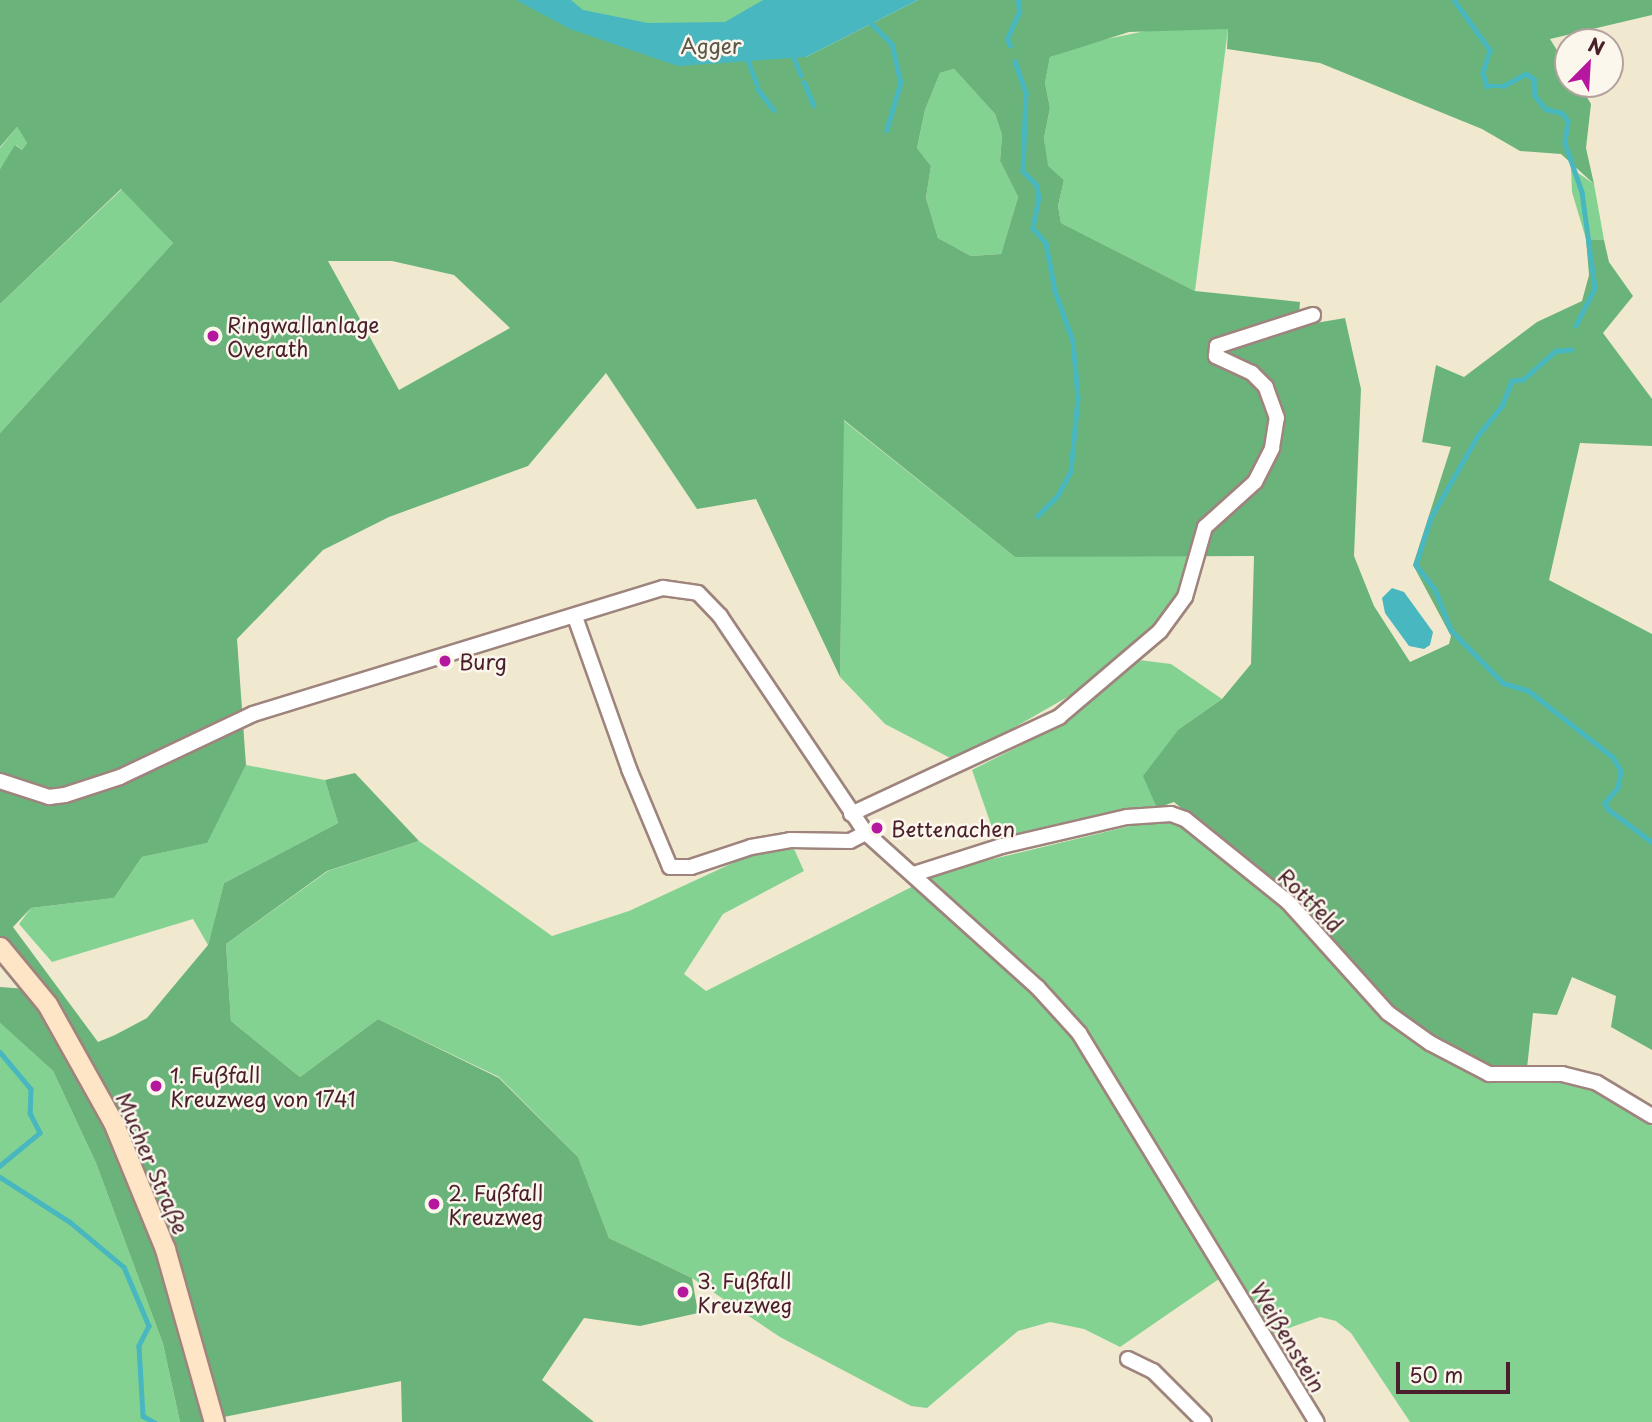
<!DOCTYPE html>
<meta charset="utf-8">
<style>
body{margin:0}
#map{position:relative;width:1652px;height:1422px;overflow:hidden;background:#f1e9cf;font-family:"Playpen Sans",sans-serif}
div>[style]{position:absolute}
.green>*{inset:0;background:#83d292}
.forest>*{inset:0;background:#6ab47c}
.water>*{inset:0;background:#48b7bf}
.stream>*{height:4.5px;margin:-2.25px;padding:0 2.25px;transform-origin:2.25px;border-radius:2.25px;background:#48b7bf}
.roads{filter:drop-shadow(2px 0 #9e847d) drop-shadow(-2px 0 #9e847d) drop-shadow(0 2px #9e847d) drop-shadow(0 -2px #9e847d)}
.minor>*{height:14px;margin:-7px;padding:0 7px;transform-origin:7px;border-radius:7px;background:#fff}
.secondary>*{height:19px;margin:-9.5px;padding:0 9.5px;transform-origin:9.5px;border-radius:9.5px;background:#fde5c5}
.dots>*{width:19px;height:19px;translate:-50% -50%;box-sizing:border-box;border:4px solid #fbf7ec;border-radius:50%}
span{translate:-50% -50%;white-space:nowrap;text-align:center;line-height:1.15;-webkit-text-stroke:5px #fbf7ec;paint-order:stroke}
.park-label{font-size:21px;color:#5b554a}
.poi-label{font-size:21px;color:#4a1f2b}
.left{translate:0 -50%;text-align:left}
.street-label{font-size:21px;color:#4a1f2b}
.north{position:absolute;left:1554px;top:28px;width:70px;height:70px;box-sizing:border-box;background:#fbf7ec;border:2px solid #b4a19f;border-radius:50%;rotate:24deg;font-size:19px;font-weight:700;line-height:28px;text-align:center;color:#4a1f2b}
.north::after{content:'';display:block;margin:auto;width:24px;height:32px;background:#b5179e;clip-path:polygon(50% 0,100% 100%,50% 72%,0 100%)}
.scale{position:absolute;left:1396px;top:1362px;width:114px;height:32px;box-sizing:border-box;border:4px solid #4a1f2b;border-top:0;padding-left:9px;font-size:21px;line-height:24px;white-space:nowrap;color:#4a1f2b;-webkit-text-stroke:5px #fbf7ec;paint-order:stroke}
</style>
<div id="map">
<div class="green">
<div style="clip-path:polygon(464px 0,886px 0,812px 44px)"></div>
<div style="clip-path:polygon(1160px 28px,1228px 29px,1195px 291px,1061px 223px,1058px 206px,1064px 180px,1047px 166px,1044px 138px,1050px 108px,1045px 83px,1050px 57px,1092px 42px)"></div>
<div style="clip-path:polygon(954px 69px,995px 114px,1002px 135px,1000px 161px,1018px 197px,1001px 254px,971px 256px,938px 238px,926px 198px,931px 166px,917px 148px,925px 110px,940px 73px)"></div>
<div style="clip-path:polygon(17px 127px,27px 143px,22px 150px,16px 145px,0 169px,0 148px)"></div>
<div style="clip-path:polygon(1571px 168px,1594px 184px,1604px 240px,1586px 239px,1572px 192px)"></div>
<div style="clip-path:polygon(122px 189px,173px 243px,0 433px,0 304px)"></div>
<div style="clip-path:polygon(843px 420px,1015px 557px,1191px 554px,1178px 595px,1156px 626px,1076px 692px,956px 761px,885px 724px,840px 677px)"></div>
<div style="clip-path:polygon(1139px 660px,1171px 664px,1222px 699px,1179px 729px,1152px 792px,1157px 808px,1124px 810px,997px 842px,972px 770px,1049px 731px)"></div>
<div style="clip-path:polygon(246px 765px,325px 780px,338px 823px,224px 883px,208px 945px,193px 919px,52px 962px,19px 924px,31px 908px,114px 898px,142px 857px,206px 843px)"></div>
<div style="clip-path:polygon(1159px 819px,1186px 829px,1286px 908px,1428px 1047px,1486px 1080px,1579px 1082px,1637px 1109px,1652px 1126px,1652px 1422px,1410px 1422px,1351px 1333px,1336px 1321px,1320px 1317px,1272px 1334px,1232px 1270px,1120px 1347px,1084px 1329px,1050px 1322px,1018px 1331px,927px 1408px,911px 1406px,780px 1337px,692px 1278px,609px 1238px,578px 1157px,499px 1077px,378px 1019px,300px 1077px,231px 1021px,226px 944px,328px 871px,419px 841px,552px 936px,629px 911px,750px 855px,794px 849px,804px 871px,723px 914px,684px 974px,706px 991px,943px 871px)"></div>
<div style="clip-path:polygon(0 1023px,53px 1071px,96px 1163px,163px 1344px,180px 1422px,0 1422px)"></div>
</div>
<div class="forest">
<div style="clip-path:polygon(evenodd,0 0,516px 0,806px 57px,918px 0,1652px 0,1652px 15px,1550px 39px,1568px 68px,1568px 84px,1579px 84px,1591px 104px,1586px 148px,1594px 184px,1561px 154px,1520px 151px,1482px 129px,1320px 63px,1227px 49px,1228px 29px,1129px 32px,1050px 57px,1045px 83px,1050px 108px,1044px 138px,1048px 166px,1064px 180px,1058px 206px,1061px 223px,1195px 291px,1300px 302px,1298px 326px,1345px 318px,1361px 389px,1354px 556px,1374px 606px,1410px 662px,1449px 644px,1451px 636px,1413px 565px,1451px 447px,1422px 442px,1436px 365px,1464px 377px,1537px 322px,1582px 301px,1589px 275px,1586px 239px,1604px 240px,1609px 262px,1633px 296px,1603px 333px,1652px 399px,1652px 446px,1580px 443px,1549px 580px,1652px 634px,1652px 1050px,1611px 1027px,1616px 996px,1572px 977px,1557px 1015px,1533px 1013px,1527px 1068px,1490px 1070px,1469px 1060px,1391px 1009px,1292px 900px,1174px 802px,1157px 808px,1143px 776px,1179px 729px,1222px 699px,1251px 664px,1254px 556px,1015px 557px,844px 420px,840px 677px,756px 499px,697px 509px,606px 373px,528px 466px,389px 517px,323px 550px,237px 639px,246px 765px,207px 843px,142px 857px,114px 898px,31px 908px,13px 927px,98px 1042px,115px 1035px,147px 1018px,208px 945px,224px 883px,338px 823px,325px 780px,355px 773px,419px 841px,327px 871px,226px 944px,231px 1021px,300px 1077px,378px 1019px,499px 1078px,578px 1157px,609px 1238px,692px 1278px,698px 1313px,640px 1326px,584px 1318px,542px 1380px,594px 1422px,402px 1422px,401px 1381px,224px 1417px,176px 1256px,120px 1120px,71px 1024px,46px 989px,0 937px,0 433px,173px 243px,121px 189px,0 304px,0 169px,15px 145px,22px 150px,27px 143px,17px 127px,0 147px,0 0,954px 69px,995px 114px,1002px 135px,1000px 161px,1018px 197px,1001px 254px,971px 256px,938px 238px,926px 198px,931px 166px,917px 148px,925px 110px,940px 73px,954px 69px,0 0,328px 261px,392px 261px,454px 275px,510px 328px,399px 390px,328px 261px)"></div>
<div style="clip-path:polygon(0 987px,27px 989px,117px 1146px,159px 1257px,205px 1422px,180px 1422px,163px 1344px,96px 1163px,53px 1071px,0 1023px)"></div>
</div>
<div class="water">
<div style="clip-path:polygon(516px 0,571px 0,583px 10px,648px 23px,725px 22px,763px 0,918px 0,806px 57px,678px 66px,570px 29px)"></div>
<div style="clip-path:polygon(1392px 588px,1404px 592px,1433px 632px,1430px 645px,1424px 649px,1409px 646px,1385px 613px,1382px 598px)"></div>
</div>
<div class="stream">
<div style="left:1454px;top:0;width:62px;rotate:54.2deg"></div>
<div style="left:1490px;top:50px;width:24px;rotate:107deg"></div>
<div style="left:1483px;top:73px;width:14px;rotate:73deg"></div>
<div style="left:1487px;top:86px;width:16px"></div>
<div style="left:1503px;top:86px;width:26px;rotate:-28deg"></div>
<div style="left:1526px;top:74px;width:9px;rotate:32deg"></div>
<div style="left:1534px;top:79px;width:17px;rotate:87deg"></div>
<div style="left:1535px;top:96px;width:17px;rotate:50deg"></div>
<div style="left:1546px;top:109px;width:16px;rotate:14deg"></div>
<div style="left:1562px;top:113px;width:10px;rotate:53deg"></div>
<div style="left:1568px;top:121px;width:22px;rotate:98deg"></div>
<div style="left:1565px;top:143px;width:52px;rotate:70.9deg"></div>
<div style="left:1582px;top:192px;width:97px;rotate:82.3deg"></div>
<div style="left:1595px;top:288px;width:42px;rotate:116.6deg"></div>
<div style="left:867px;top:19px;width:35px;rotate:45deg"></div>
<div style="left:892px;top:44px;width:39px;rotate:77deg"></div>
<div style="left:901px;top:82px;width:50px;rotate:106.3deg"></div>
<div style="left:1010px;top:46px;width:8px;rotate:-113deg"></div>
<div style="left:1007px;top:39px;width:30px;rotate:-66deg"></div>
<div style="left:1019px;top:12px;width:12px;rotate:-95deg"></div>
<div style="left:792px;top:53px;width:24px;rotate:68deg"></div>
<div style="left:747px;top:58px;width:28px;rotate:69deg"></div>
<div style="left:1015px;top:61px;width:34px;rotate:71deg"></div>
<div style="left:1026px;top:93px;width:78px;rotate:92.2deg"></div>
<div style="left:1023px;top:171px;width:18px;rotate:45deg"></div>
<div style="left:1036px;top:184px;width:13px;rotate:77deg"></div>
<div style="left:1039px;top:197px;width:32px;rotate:101deg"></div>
<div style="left:1033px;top:228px;width:20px;rotate:49deg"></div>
<div style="left:1046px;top:243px;width:49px;rotate:79.4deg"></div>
<div style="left:1055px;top:291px;width:53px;rotate:70.2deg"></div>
<div style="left:1073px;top:341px;width:57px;rotate:85deg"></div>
<div style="left:1078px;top:398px;width:74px;rotate:95.4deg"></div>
<div style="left:1071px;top:472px;width:29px;rotate:119deg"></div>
<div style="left:1057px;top:497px;width:27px;rotate:135deg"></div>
<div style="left:804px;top:82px;width:25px;rotate:67deg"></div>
<div style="left:758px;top:89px;width:26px;rotate:53deg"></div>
<div style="left:1572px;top:350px;width:16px;rotate:176deg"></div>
<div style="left:1556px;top:351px;width:44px;rotate:138.7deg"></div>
<div style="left:1523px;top:380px;width:11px;rotate:175deg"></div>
<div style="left:1512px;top:381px;width:26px;rotate:111deg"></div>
<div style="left:1503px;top:405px;width:40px;rotate:129deg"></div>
<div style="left:1478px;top:436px;width:95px;rotate:119.8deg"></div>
<div style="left:1431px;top:518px;width:49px;rotate:107.7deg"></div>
<div style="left:1416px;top:565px;width:31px;rotate:52deg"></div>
<div style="left:1435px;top:589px;width:44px;rotate:68.7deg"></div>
<div style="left:1451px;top:630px;width:74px;rotate:45.5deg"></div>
<div style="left:1503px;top:683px;width:27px;rotate:17deg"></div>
<div style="left:1529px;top:691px;width:107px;rotate:38.2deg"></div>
<div style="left:1613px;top:757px;width:16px;rotate:60deg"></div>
<div style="left:1621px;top:771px;width:17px;rotate:100deg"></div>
<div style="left:1618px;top:788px;width:20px;rotate:131deg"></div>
<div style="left:1605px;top:803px;width:7px;rotate:63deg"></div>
<div style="left:1608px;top:809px;width:55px;rotate:36.9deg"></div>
<div style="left:0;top:1052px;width:48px;rotate:50deg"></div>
<div style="left:31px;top:1089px;width:24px;rotate:92deg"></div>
<div style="left:30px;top:1113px;width:22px;rotate:63deg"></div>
<div style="left:40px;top:1133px;width:52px;rotate:140.5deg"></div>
<div style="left:0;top:1177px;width:83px;rotate:32.7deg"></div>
<div style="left:70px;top:1222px;width:70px;rotate:39.8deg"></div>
<div style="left:124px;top:1267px;width:64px;rotate:67deg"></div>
<div style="left:149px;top:1326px;width:22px;rotate:117deg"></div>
<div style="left:139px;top:1346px;width:70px;rotate:86.7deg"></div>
<div style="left:143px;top:1416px;width:13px;rotate:29deg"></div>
</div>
<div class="roads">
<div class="minor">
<div style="left:575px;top:617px;width:161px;rotate:70.4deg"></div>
<div style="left:629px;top:769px;width:106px;rotate:67.3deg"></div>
<div style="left:670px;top:867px;width:21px"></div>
<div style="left:691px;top:867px;width:63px;rotate:-18.4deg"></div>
<div style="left:751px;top:847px;width:40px;rotate:-10deg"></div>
<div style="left:790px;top:840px;width:60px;rotate:1deg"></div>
<div style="left:850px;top:841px;width:18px;rotate:-27deg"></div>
<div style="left:0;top:781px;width:52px;rotate:18.1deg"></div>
<div style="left:49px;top:797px;width:16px;rotate:-7deg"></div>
<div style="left:65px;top:795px;width:58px;rotate:-18.1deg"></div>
<div style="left:120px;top:777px;width:147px;rotate:-25.3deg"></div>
<div style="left:253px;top:714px;width:429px;rotate:-17.1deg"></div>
<div style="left:663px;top:588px;width:35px;rotate:8deg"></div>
<div style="left:698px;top:593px;width:32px;rotate:46deg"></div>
<div style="left:720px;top:616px;width:262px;rotate:56.1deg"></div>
<div style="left:866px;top:833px;width:232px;rotate:42deg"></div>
<div style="left:1038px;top:988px;width:61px;rotate:47.7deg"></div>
<div style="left:1079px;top:1033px;width:456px;rotate:58.6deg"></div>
<div style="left:851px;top:814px;width:230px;rotate:-25deg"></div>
<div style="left:1059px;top:717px;width:133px;rotate:-40.4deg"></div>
<div style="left:1160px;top:631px;width:42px;rotate:-53.7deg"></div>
<div style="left:1185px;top:597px;width:73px;rotate:-74.1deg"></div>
<div style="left:1205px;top:527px;width:67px;rotate:-42deg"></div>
<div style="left:1255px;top:482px;width:38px;rotate:-63deg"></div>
<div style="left:1272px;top:448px;width:30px;rotate:-81deg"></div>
<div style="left:1277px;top:418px;width:33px;rotate:-110deg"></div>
<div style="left:1266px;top:387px;width:20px;rotate:-135deg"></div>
<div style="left:1252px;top:373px;width:40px;rotate:-155deg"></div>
<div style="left:1216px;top:356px;width:10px;rotate:-84deg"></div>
<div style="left:1217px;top:346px;width:101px;rotate:-17.9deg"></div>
<div style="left:914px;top:874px;width:92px;rotate:-17.7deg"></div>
<div style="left:1002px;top:846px;width:128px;rotate:-13.1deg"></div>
<div style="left:1127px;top:817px;width:44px;rotate:-3.9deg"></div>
<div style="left:1171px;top:814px;width:15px;rotate:20deg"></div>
<div style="left:1185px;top:819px;width:132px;rotate:38.9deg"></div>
<div style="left:1288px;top:902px;width:149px;rotate:48deg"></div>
<div style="left:1388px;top:1013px;width:52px;rotate:35.5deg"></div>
<div style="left:1430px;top:1043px;width:67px;rotate:27.7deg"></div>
<div style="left:1489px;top:1074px;width:73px"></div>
<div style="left:1562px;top:1074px;width:36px;rotate:14deg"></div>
<div style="left:1597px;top:1083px;width:64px;rotate:31deg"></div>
<div style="left:1128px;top:1359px;width:28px;rotate:26deg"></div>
<div style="left:1153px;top:1371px;width:72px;rotate:45deg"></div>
</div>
<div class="secondary">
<div style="left:0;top:947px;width:74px;rotate:50.5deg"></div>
<div style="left:47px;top:1004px;width:135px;rotate:60.8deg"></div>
<div style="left:113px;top:1122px;width:137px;rotate:67.7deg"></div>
<div style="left:165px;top:1249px;width:180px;rotate:74.2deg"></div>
</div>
</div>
<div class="dots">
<div style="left:213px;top:336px;background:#b5179e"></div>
<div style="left:445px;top:661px;background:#b5179e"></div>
<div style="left:877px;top:828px;background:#b5179e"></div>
<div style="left:156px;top:1086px;background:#b5179e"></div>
<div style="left:434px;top:1204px;background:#b5179e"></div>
<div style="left:683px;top:1292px;background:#b5179e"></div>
</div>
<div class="park-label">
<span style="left:711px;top:45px">Agger</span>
</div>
<div class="poi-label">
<span class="left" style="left:227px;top:336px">Ringwallanlage<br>Overath</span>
<span class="left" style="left:459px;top:661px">Burg</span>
<span class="left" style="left:891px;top:828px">Bettenachen</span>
<span class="left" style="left:170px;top:1086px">1. Fußfall<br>Kreuzweg von 1741</span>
<span class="left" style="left:448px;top:1204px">2. Fußfall<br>Kreuzweg</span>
<span class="left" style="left:697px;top:1292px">3. Fußfall<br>Kreuzweg</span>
</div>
<div class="street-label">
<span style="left:1311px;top:900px;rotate:45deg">Rottfeld</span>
<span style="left:153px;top:1163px;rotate:67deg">Mucher Straße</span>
<span style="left:1289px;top:1337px;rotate:59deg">Weißenstein</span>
</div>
<div class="north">N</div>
<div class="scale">50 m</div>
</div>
